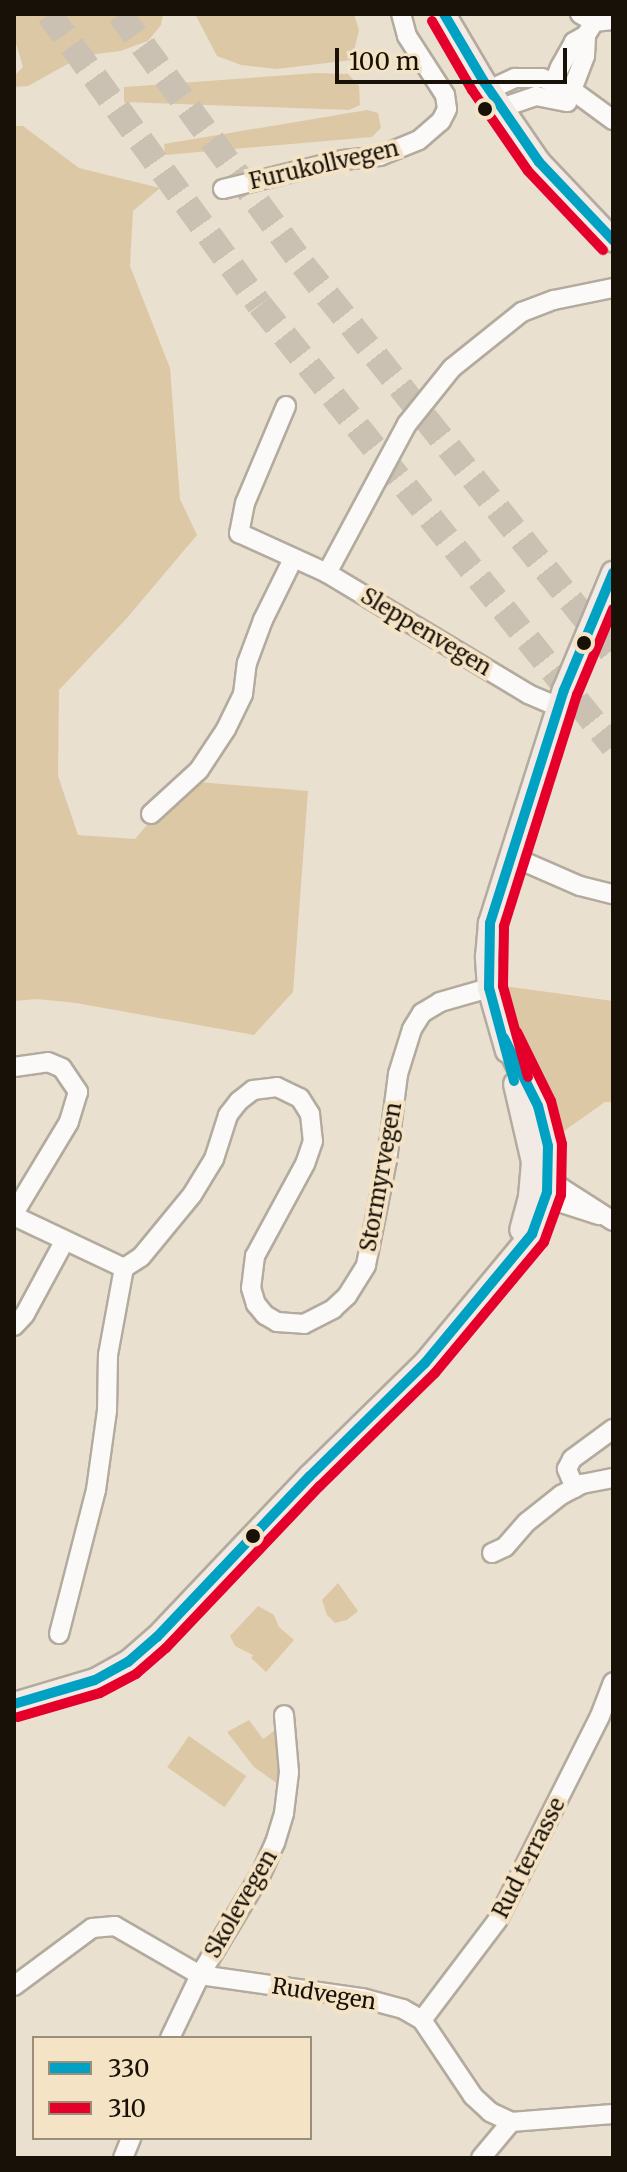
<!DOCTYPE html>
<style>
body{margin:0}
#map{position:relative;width:627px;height:2172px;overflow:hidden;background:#eae0d0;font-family:Merriweather,serif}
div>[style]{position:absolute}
.green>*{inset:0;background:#ddc8a5;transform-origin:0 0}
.highway-tunnel>*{height:26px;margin-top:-13px;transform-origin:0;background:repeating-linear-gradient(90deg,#cac1b2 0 26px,transparent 0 39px)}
.roads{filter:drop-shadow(2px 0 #b2ab9e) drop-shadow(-2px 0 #b2ab9e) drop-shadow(0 2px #b2ab9e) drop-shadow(0 -2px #b2ab9e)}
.minor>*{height:18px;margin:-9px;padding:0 9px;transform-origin:9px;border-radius:9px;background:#fcfaf8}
.major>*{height:22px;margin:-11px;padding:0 11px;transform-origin:11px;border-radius:11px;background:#f2eae4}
.bus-1>*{height:10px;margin:-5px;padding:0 5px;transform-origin:5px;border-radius:5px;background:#01a1c4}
.bus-2>*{height:10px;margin:-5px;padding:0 5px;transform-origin:5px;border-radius:5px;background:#e4002b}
.dots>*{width:22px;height:22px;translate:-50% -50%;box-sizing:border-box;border:4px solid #f5e3c6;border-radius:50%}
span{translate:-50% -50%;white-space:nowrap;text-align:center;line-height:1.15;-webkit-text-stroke:8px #f5e3c6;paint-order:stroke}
.street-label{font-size:22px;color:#171107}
.frame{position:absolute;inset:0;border:16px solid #171107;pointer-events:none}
.legend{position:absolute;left:32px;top:2036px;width:280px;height:104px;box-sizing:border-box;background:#f5e3c6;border:2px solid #9c8f7a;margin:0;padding:10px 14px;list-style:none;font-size:24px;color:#171107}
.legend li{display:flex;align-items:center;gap:16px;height:40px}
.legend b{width:40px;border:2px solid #9c8f7a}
.scale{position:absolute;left:335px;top:48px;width:232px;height:36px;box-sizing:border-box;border:4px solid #171107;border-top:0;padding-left:10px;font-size:24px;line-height:28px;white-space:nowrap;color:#171107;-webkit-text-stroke:6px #f5e3c6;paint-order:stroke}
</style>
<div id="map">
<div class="green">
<div style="clip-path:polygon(14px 14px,163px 14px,161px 25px,148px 41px,120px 51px,82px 56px,28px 86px,14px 87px,14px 76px,23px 67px,14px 37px)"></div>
<div style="clip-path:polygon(195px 14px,354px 14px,359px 30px,352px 60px,277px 69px,241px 65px,217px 56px)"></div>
<div style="clip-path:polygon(317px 73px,348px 74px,359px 86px,360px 105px,349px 110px,124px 102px,124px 87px)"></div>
<div style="clip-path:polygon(367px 110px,378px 113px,381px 128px,372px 137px,165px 155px,164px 144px)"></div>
<div style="clip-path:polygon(14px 126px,23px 126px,79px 168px,160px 188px,133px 211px,130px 266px,170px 368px,180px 499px,197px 535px,127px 618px,59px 690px,58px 776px,78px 835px,135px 839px,185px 781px,308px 791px,293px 992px,254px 1035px,76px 1003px,37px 999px,14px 1001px)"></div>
<div style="clip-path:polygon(511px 987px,613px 1001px,613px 1102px,605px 1102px,561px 1133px,536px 1144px,502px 1012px,504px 989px)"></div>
<div style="clip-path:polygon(338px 1583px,358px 1611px,347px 1620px,335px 1623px,327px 1615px,322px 1600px)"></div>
<div style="clip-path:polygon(258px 1606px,274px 1615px,279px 1627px,294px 1640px,266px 1672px,251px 1658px,253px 1655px,235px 1646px,230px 1636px)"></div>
<div style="clip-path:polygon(249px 1720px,263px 1739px,274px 1731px,278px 1738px,278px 1784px,254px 1767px,227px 1732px)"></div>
<div style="left:189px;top:1736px;width:70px;height:38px;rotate:35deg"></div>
</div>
<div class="highway-tunnel">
<div style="left:49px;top:14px;width:359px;rotate:54.1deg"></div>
<div style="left:260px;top:305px;width:565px;rotate:51.32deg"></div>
<div style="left:120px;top:14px;width:311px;rotate:53.9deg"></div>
<div style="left:303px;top:265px;width:497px;rotate:51.4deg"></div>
</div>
<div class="roads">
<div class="minor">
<div style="left:580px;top:14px;width:16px;rotate:30deg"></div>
<div style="left:594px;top:22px;width:19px;rotate:-6deg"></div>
<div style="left:586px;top:35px;width:14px;rotate:150deg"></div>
<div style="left:574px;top:42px;width:29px;rotate:119deg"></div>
<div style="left:560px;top:67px;width:16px;rotate:112deg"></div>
<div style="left:554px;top:82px;width:16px;rotate:76deg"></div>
<div style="left:558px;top:98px;width:16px;rotate:-30deg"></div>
<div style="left:572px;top:90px;width:36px;rotate:-69deg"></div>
<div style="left:585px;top:56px;width:21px;rotate:-87deg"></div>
<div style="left:586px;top:35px;width:15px;rotate:-58deg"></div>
<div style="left:489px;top:90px;width:29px;rotate:-25deg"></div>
<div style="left:515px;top:78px;width:27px"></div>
<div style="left:542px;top:78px;width:32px;rotate:22deg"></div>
<div style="left:572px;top:90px;width:51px;rotate:36.2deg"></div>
<div style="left:501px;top:108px;width:37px;rotate:-19deg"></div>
<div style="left:536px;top:96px;width:32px;rotate:11deg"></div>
<div style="left:223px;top:189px;width:123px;rotate:-13.6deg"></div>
<div style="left:343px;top:160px;width:37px;rotate:-6deg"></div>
<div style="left:380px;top:156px;width:42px;rotate:-22.3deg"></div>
<div style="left:419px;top:140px;width:29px;rotate:-41deg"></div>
<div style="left:441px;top:121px;width:13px;rotate:-63deg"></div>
<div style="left:447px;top:109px;width:14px;rotate:-98deg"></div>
<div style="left:445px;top:95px;width:70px;rotate:-122.8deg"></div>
<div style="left:407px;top:36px;width:23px;rotate:-105deg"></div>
<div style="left:286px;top:406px;width:105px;rotate:112.9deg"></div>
<div style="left:245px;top:503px;width:31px;rotate:101deg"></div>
<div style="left:239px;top:533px;width:97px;rotate:24.4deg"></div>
<div style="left:327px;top:573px;width:235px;rotate:31deg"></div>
<div style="left:528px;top:694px;width:33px;rotate:23deg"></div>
<div style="left:327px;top:573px;width:169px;rotate:-61.8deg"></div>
<div style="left:407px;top:424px;width:72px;rotate:-51.2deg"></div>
<div style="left:452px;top:368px;width:90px;rotate:-38.7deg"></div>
<div style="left:522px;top:312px;width:34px;rotate:-21deg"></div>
<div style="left:554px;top:300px;width:60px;rotate:-11.5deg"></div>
<div style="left:151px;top:814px;width:65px;rotate:-42.5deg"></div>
<div style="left:199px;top:770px;width:49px;rotate:-56.6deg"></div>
<div style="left:226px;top:729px;width:39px;rotate:-64deg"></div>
<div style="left:243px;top:694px;width:31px;rotate:-83deg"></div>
<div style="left:247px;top:663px;width:46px;rotate:-69.6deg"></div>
<div style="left:263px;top:620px;width:68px;rotate:-63.8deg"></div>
<div style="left:511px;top:856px;width:75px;rotate:23.5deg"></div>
<div style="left:580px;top:886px;width:34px;rotate:14deg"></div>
<div style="left:14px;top:1067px;width:34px;rotate:-8deg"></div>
<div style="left:48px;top:1062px;width:15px;rotate:23deg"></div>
<div style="left:62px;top:1068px;width:29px;rotate:56deg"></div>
<div style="left:78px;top:1092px;width:31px;rotate:107deg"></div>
<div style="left:69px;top:1122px;width:106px;rotate:121.1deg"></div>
<div style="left:534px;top:1186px;width:26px;rotate:2deg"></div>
<div style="left:560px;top:1187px;width:63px;rotate:32.7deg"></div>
<div style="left:534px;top:1188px;width:16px;rotate:40deg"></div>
<div style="left:546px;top:1198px;width:56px;rotate:17.8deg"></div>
<div style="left:14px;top:1216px;width:122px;rotate:25.3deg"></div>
<div style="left:14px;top:1326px;width:16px;rotate:-47deg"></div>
<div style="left:25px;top:1314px;width:82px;rotate:-61.6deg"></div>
<div style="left:575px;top:1488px;width:21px;rotate:-113deg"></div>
<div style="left:567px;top:1469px;width:11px;rotate:-63deg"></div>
<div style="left:572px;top:1459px;width:51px;rotate:-36.2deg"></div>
<div style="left:492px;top:1553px;width:14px;rotate:-25deg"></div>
<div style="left:505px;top:1547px;width:33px;rotate:-49deg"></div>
<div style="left:527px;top:1522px;width:43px;rotate:-38.5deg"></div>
<div style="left:561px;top:1495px;width:24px;rotate:-28deg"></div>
<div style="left:582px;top:1484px;width:32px;rotate:-11deg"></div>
<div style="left:59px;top:1634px;width:149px;rotate:-75.6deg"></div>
<div style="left:96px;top:1490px;width:80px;rotate:-82.1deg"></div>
<div style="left:107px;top:1411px;width:56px;rotate:-89deg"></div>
<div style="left:108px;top:1355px;width:88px;rotate:-79.6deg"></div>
<div style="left:124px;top:1268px;width:20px;rotate:-33deg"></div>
<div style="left:141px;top:1257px;width:80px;rotate:-50.6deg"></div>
<div style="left:192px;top:1195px;width:42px;rotate:-58.6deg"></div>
<div style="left:214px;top:1159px;width:46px;rotate:-72.3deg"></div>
<div style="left:228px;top:1115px;width:18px;rotate:-52deg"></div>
<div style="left:239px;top:1101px;width:18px;rotate:-38deg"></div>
<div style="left:253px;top:1090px;width:24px;rotate:-7deg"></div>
<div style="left:277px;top:1087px;width:25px;rotate:26deg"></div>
<div style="left:300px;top:1098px;width:19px;rotate:58deg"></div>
<div style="left:310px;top:1114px;width:27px;rotate:84deg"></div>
<div style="left:313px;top:1141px;width:24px;rotate:109deg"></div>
<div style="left:305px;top:1164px;width:105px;rotate:118.5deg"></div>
<div style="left:255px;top:1256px;width:32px;rotate:97deg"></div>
<div style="left:251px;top:1288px;width:17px;rotate:73deg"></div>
<div style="left:256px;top:1304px;width:14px;rotate:51deg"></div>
<div style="left:265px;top:1315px;width:14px;rotate:30deg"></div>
<div style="left:277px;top:1322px;width:27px;rotate:4deg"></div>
<div style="left:304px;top:1324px;width:33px;rotate:-27deg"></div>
<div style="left:333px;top:1309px;width:19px;rotate:-43deg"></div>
<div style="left:347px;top:1296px;width:36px;rotate:-58deg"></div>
<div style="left:366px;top:1265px;width:107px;rotate:-78.7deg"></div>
<div style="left:387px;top:1160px;width:87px;rotate:-82.7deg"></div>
<div style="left:398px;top:1074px;width:47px;rotate:-72.7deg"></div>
<div style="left:412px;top:1029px;width:19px;rotate:-58deg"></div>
<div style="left:422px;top:1013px;width:21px;rotate:-31deg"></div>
<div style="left:440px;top:1002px;width:51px;rotate:-15.9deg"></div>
<div style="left:14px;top:1986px;width:97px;rotate:-36.6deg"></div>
<div style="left:92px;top:1928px;width:23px;rotate:-5deg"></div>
<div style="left:115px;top:1926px;width:98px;rotate:30deg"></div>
<div style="left:200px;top:1975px;width:164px;rotate:8.1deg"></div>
<div style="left:362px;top:1998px;width:42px;rotate:15deg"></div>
<div style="left:403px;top:2009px;width:22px;rotate:30deg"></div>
<div style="left:422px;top:2020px;width:92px;rotate:56.1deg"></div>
<div style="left:473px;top:2096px;width:23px;rotate:43deg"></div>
<div style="left:490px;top:2112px;width:23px;rotate:25deg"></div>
<div style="left:511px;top:2122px;width:102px;rotate:-4.5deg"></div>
<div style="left:422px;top:2020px;width:124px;rotate:-52.9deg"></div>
<div style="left:497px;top:1921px;width:229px;rotate:-63.3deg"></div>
<div style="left:600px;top:1716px;width:36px;rotate:-69deg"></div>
<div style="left:170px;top:2038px;width:70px;rotate:-64.5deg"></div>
<div style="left:200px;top:1975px;width:118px;rotate:-58.9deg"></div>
<div style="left:261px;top:1874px;width:34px;rotate:-66deg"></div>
<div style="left:275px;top:1843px;width:31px;rotate:-73deg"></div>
<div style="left:284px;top:1813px;width:41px;rotate:-83deg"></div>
<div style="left:289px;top:1772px;width:57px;rotate:-95deg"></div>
<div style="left:123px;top:2158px;width:22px;rotate:-68deg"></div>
<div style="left:481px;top:2158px;width:47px;rotate:-50.2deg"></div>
</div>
<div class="major">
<div style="left:444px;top:14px;width:79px;rotate:59.5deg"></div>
<div style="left:484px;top:82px;width:97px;rotate:55.5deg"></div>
<div style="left:539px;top:162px;width:108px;rotate:46.5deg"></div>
<div style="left:507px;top:1051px;width:66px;rotate:-105.9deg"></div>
<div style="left:489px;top:988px;width:31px;rotate:-94deg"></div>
<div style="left:487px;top:957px;width:34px;rotate:-85deg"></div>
<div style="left:490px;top:923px;width:244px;rotate:-72.4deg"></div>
<div style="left:564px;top:690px;width:127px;rotate:-67.3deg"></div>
<div style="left:515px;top:1084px;width:80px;rotate:77deg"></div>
<div style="left:533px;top:1162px;width:35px;rotate:95deg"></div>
<div style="left:530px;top:1197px;width:34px;rotate:105deg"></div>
<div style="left:14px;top:1704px;width:84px;rotate:-16.5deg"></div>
<div style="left:95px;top:1680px;width:38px;rotate:-29deg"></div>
<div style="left:128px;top:1662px;width:38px;rotate:-41deg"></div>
<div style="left:157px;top:1637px;width:222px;rotate:-46.5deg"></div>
<div style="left:310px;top:1476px;width:161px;rotate:-44.5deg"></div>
<div style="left:425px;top:1363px;width:168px;rotate:-50.3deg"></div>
<div style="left:532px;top:1234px;width:45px;rotate:-70.3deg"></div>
<div style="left:547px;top:1192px;width:46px;rotate:-88.8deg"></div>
<div style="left:548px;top:1146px;width:41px;rotate:-104deg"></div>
<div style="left:538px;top:1106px;width:76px;rotate:-116.6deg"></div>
</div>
</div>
<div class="bus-1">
<div style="left:444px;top:14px;width:79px;rotate:59.5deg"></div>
<div style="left:484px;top:82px;width:97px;rotate:55.5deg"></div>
<div style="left:539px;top:162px;width:108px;rotate:46.5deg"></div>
<div style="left:514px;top:1081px;width:96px;rotate:-105deg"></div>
<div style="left:489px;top:988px;width:65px;rotate:-89.1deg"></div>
<div style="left:490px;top:923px;width:244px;rotate:-72.4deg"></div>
<div style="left:564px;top:690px;width:127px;rotate:-67.3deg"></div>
<div style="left:14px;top:1704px;width:84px;rotate:-16.5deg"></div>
<div style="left:95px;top:1680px;width:38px;rotate:-29deg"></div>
<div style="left:128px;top:1662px;width:38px;rotate:-41deg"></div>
<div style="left:157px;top:1637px;width:222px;rotate:-46.5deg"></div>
<div style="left:310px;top:1476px;width:161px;rotate:-44.5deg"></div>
<div style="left:425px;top:1363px;width:168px;rotate:-50.3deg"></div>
<div style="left:532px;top:1234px;width:45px;rotate:-70.3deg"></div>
<div style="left:547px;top:1192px;width:46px;rotate:-88.8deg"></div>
<div style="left:548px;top:1146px;width:41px;rotate:-104deg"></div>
<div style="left:538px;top:1106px;width:76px;rotate:-116.6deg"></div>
</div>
<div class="bus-2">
<div style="left:432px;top:21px;width:80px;rotate:59.9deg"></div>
<div style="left:472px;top:90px;width:98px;rotate:55.3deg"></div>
<div style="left:528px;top:171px;width:109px;rotate:46.5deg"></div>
<div style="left:528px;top:1077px;width:94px;rotate:-105.4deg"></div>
<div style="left:503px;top:986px;width:60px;rotate:-89deg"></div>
<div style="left:504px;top:926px;width:242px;rotate:-72.5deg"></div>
<div style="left:577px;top:695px;width:93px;rotate:-67.3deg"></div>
<div style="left:18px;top:1717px;width:85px;rotate:-16.3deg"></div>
<div style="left:100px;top:1693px;width:41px;rotate:-27.8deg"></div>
<div style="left:136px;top:1674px;width:40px;rotate:-41deg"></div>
<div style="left:166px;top:1648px;width:224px;rotate:-46.5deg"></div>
<div style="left:320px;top:1486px;width:161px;rotate:-44.5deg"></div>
<div style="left:435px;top:1373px;width:170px;rotate:-50.2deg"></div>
<div style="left:544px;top:1242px;width:50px;rotate:-70.1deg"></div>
<div style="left:561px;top:1195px;width:51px;rotate:-88.9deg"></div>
<div style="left:562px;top:1144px;width:44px;rotate:-104.3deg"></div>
<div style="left:551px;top:1101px;width:77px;rotate:-116.2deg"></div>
</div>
<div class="dots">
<div style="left:485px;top:109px;background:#171107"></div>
<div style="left:584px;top:643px;background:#171107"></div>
<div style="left:253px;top:1536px;background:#171107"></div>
</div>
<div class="street-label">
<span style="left:324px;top:165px;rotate:-13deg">Furukollvegen</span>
<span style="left:426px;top:632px;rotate:31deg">Sleppenvegen</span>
<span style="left:381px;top:1177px;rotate:-80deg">Stormyrvegen</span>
<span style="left:529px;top:1858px;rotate:-63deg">Rud terrasse</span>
<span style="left:241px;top:1904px;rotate:-60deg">Skolevegen</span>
<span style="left:324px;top:1994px;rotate:9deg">Rudvegen</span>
</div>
<div class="frame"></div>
<ul class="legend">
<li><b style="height:10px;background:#01a1c4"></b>330</li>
<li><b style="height:10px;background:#e4002b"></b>310</li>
</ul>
<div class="scale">100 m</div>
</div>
